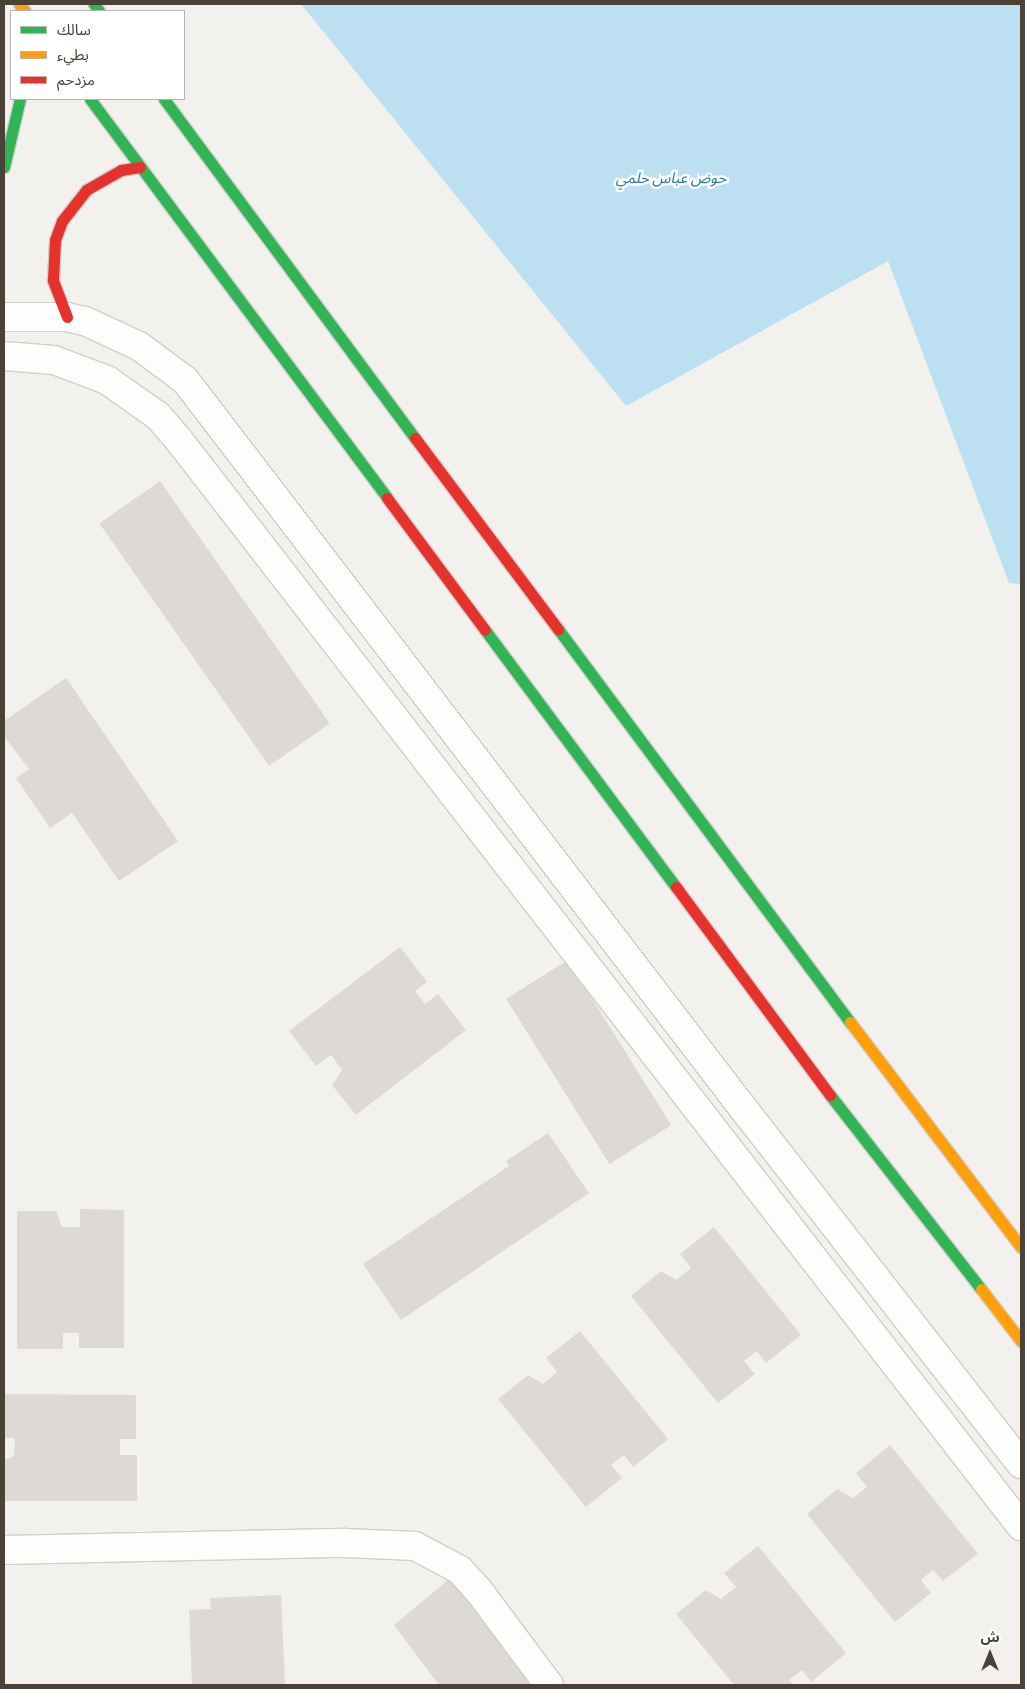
<!DOCTYPE html>
<meta charset="utf-8">
<style>
body{margin:0}
#map{position:relative;width:1025px;height:1689px;overflow:hidden;background:#f3f1ed;font-family:Overpass,"Noto Sans Arabic",sans-serif}
div>[style]{position:absolute}
.water>*{inset:0;background:#bcdff2}
.building>*{inset:0;background:#dddad5;transform-origin:0 0}
.roads{filter:drop-shadow(1px 0 #d1cfca) drop-shadow(-1px 0 #d1cfca) drop-shadow(0 1px #d1cfca) drop-shadow(0 -1px #d1cfca)}
.street>*{height:28px;margin:-14px;padding:0 14px;transform-origin:14px;border-radius:14px;background:#fdfdfc}
.fast>*{height:11px;margin:-5.5px;padding:0 5.5px;transform-origin:5.5px;border-radius:5.5px;background:#30b455}
.slow>*{height:11px;margin:-5.5px;padding:0 5.5px;transform-origin:5.5px;border-radius:5.5px;background:#ff9f0a}
.jam>*{height:11px;margin:-5.5px;padding:0 5.5px;transform-origin:5.5px;border-radius:5.5px;background:#e5322d}
span{translate:-50% -50%;white-space:nowrap;text-align:center;line-height:1.15;-webkit-text-stroke:5px #fff;paint-order:stroke}
.water-label{font-size:15px;color:#2878ab;font-style:italic}
.frame{position:absolute;inset:0;border:5px solid #4a4237;pointer-events:none}
.legend{position:absolute;left:10px;top:10px;width:175px;height:90px;box-sizing:border-box;background:#fff;border:1px solid #b7b3af;margin:0;padding:6px 9px;list-style:none;font-size:15px;color:#4a4237}
.legend li{display:flex;align-items:center;gap:10px;height:25px}
.legend b{width:25px;border:1px solid #b7b3af}
.north{position:absolute;left:965px;top:1629px;width:50px;height:50px;-webkit-text-stroke:4px #fff;paint-order:stroke;rotate:0deg;font-size:14px;font-weight:700;line-height:20px;text-align:center;color:#4a4237}
.north::after{content:'';display:block;margin:auto;width:18px;height:22px;background:#4a4237;clip-path:polygon(50% 0,100% 100%,50% 72%,0 100%)}
</style>
<div id="map">
<div class="water">
<div style="clip-path:polygon(301px 4px,1021px 4px,1021px 584px,1009px 583px,888px 261px,626px 406px)"></div>
</div>
<div class="building">
<div style="left:160px;top:481px;width:296px;height:74px;rotate:55deg"></div>
<div style="clip-path:polygon(66px 678px,178px 841px,119px 881px,72px 813px,50px 828px,16px 778px,29px 769px,4px 736px,4px 721px)"></div>
<div style="clip-path:polygon(400px 947px,427px 982px,415px 991px,425px 1004px,438px 994px,466px 1030px,356px 1115px,332px 1085px,342px 1070px,331px 1055px,316px 1066px,289px 1031px)"></div>
<div style="left:568px;top:960px;width:195px;height:73px;rotate:58deg"></div>
<div style="clip-path:polygon(548px 1133px,589px 1193px,401px 1320px,363px 1264px,509px 1166px,506px 1161px)"></div>
<div style="clip-path:polygon(80px 1209px,124px 1210px,124px 1348px,79px 1348px,79px 1333px,63px 1333px,63px 1349px,17px 1349px,17px 1211px,56px 1211px,62px 1227px,80px 1227px)"></div>
<div style="clip-path:polygon(714px 1227px,801px 1335px,766px 1363px,757px 1351px,744px 1361px,755px 1374px,718px 1403px,631px 1296px,661px 1271px,676px 1280px,691px 1268px,680px 1254px)"></div>
<div style="clip-path:polygon(580px 1331px,668px 1439px,633px 1467px,624px 1455px,611px 1465px,622px 1478px,586px 1507px,498px 1399px,528px 1375px,543px 1384px,557px 1372px,546px 1358px)"></div>
<div style="clip-path:polygon(4px 1394px,136px 1395px,136px 1439px,120px 1439px,120px 1455px,137px 1455px,137px 1501px,4px 1501px,4px 1460px,14px 1456px,15px 1438px,4px 1438px)"></div>
<div style="clip-path:polygon(890px 1445px,978px 1554px,943px 1581px,933px 1570px,921px 1580px,931px 1593px,895px 1622px,807px 1514px,837px 1489px,853px 1498px,867px 1487px,856px 1473px)"></div>
<div style="clip-path:polygon(758px 1546px,846px 1653px,811px 1682px,802px 1670px,789px 1680px,794px 1685px,734px 1685px,676px 1614px,706px 1590px,721px 1599px,736px 1587px,724px 1573px)"></div>
<div style="clip-path:polygon(460px 1570px,542px 1685px,439px 1685px,394px 1625px)"></div>
<div style="clip-path:polygon(281px 1595px,285px 1685px,192px 1685px,189px 1610px,211px 1609px,210px 1598px)"></div>
</div>
<div class="roads">
<div class="street">
<div style="left:4px;top:317px;width:63px"></div>
<div style="left:67px;top:317px;width:18px;rotate:13deg"></div>
<div style="left:85px;top:321px;width:60px;rotate:24.8deg"></div>
<div style="left:139px;top:346px;width:57px;rotate:36.5deg"></div>
<div style="left:185px;top:380px;width:916px;rotate:52.54deg"></div>
<div style="left:742px;top:1107px;width:453px;rotate:52deg"></div>
<div style="left:4px;top:356px;width:50px;rotate:4.6deg"></div>
<div style="left:54px;top:360px;width:57px;rotate:20.7deg"></div>
<div style="left:107px;top:380px;width:62px;rotate:35.2deg"></div>
<div style="left:158px;top:416px;width:30px;rotate:49deg"></div>
<div style="left:178px;top:439px;width:1376px;rotate:52.21deg"></div>
<div style="left:4px;top:1550px;width:341px;rotate:-1.2deg"></div>
<div style="left:345px;top:1543px;width:70px;rotate:2.5deg"></div>
<div style="left:415px;top:1546px;width:51px;rotate:28.1deg"></div>
<div style="left:460px;top:1570px;width:28px;rotate:48deg"></div>
<div style="left:479px;top:1591px;width:117px;rotate:53.3deg"></div>
</div>
<div class="fast">
<div style="left:94px;top:4px;width:9px;rotate:54deg"></div>
<div style="left:90px;top:99px;width:497px;rotate:53.3deg"></div>
<div style="left:164px;top:99px;width:422px;rotate:53.5deg"></div>
<div style="left:4px;top:167px;width:70px;rotate:-76.8deg"></div>
<div style="left:558px;top:629px;width:490px;rotate:53.4deg"></div>
<div style="left:485px;top:630px;width:320px;rotate:53.4deg"></div>
<div style="left:830px;top:1095px;width:246px;rotate:52.1deg"></div>
</div>
<div class="slow">
<div style="left:19px;top:4px;width:9px;rotate:49deg"></div>
<div style="left:850px;top:1022px;width:283px;rotate:52.8deg"></div>
<div style="left:981px;top:1289px;width:66px;rotate:52.4deg"></div>
</div>
<div class="jam">
<div style="left:67px;top:317px;width:40px;rotate:-111deg"></div>
<div style="left:53px;top:280px;width:40px;rotate:-87.1deg"></div>
<div style="left:55px;top:240px;width:20px;rotate:-70deg"></div>
<div style="left:62px;top:221px;width:39px;rotate:-52deg"></div>
<div style="left:86px;top:190px;width:40px;rotate:-29.7deg"></div>
<div style="left:121px;top:170px;width:19px;rotate:-9deg"></div>
<div style="left:415px;top:438px;width:239px;rotate:53.2deg"></div>
<div style="left:387px;top:498px;width:164px;rotate:53.4deg"></div>
<div style="left:676px;top:887px;width:259px;rotate:53.5deg"></div>
</div>
</div>
<div class="water-label">
<span style="left:671px;top:180px">حوض عباس حلمي</span>
</div>
<div class="frame"></div>
<ul class="legend">
<li><b style="height:6px;background:#30b455"></b>سالك</li>
<li><b style="height:6px;background:#ff9f0a"></b>بطيء</li>
<li><b style="height:6px;background:#e5322d"></b>مزدحم</li>
</ul>
<div class="north">ش</div>
</div>
